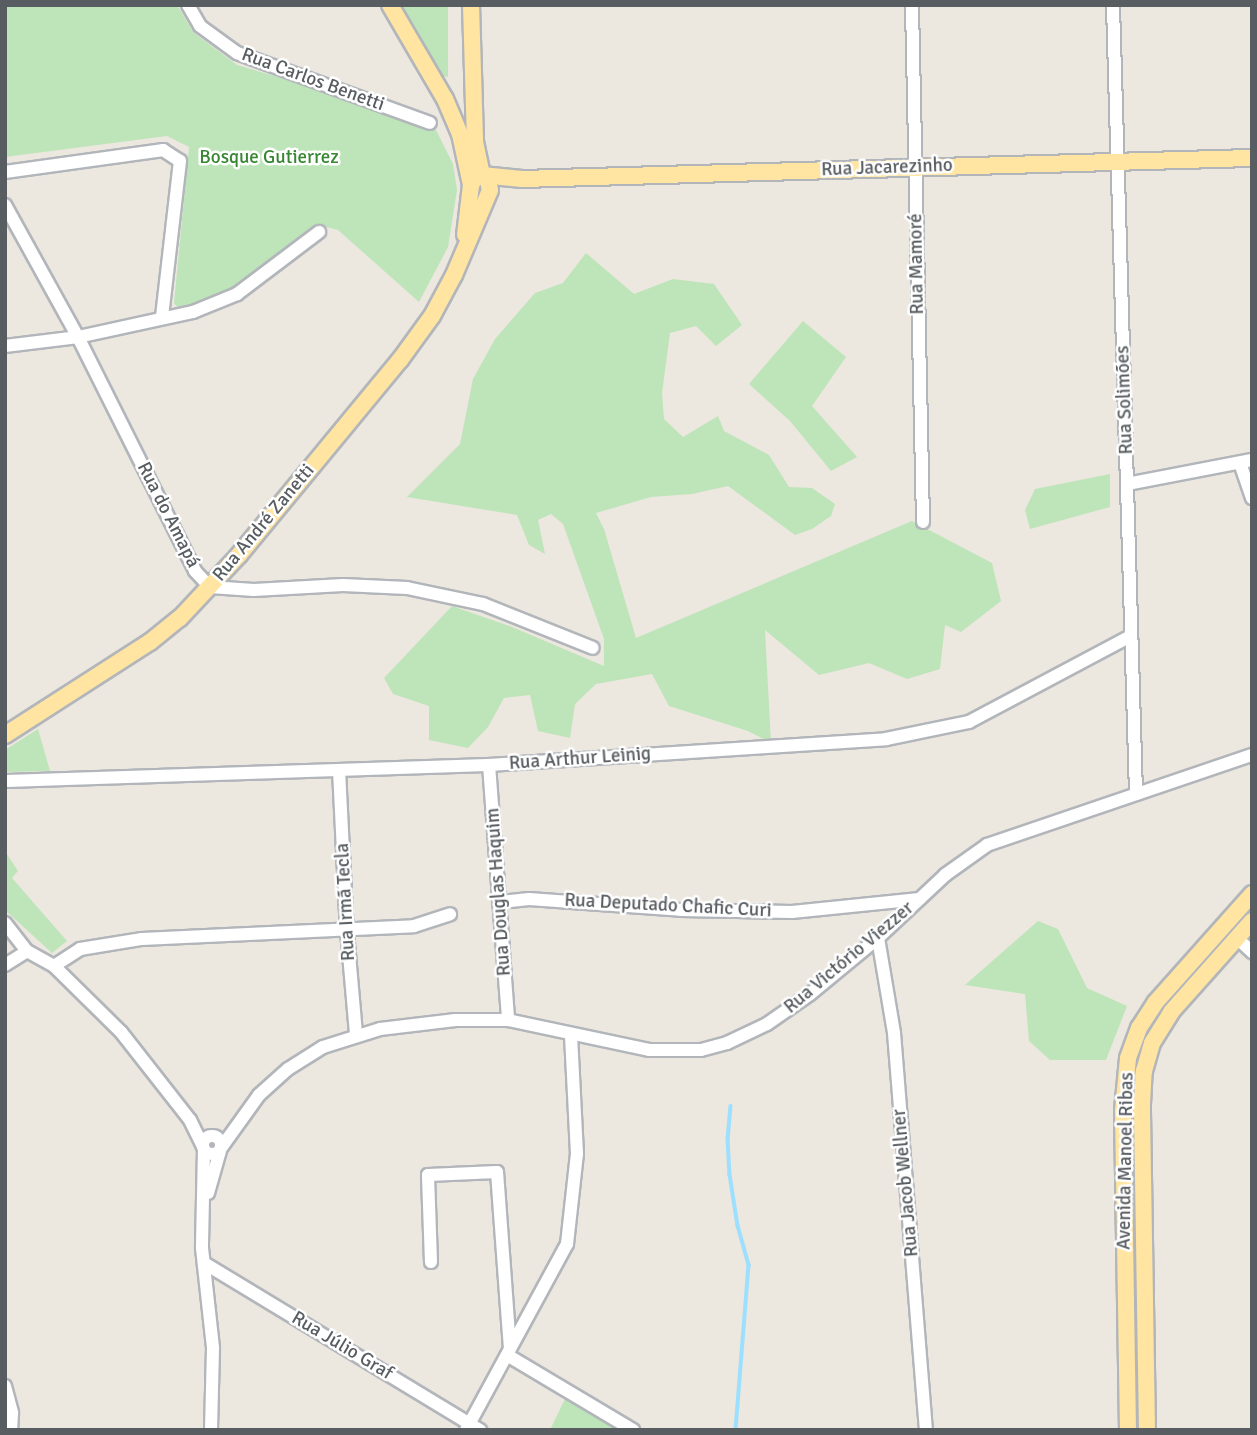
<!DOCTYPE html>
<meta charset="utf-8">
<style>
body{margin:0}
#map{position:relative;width:1257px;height:1435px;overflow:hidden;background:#ece7df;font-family:Signika,sans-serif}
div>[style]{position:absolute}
.green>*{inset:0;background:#bee5b9}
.stream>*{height:3.5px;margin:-1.75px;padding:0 1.75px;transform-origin:1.75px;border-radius:1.75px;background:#9cdfff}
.roads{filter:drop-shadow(2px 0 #b2b6bb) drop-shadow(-2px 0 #b2b6bb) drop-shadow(0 2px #b2b6bb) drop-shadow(0 -2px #b2b6bb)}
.minor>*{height:12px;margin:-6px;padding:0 6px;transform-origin:6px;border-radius:6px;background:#fff}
.minor>.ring{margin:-6px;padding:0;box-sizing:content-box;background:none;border:12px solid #fff;border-radius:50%}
.major>*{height:16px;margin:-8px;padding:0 8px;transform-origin:8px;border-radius:8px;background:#ffe5a1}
span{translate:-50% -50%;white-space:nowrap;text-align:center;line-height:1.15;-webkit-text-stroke:5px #fff;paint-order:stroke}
.street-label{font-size:19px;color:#585d61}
.park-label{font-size:19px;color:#378631}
.frame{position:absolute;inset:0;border:7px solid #585d61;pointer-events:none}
</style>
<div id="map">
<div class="green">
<div style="clip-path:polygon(5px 5px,177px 5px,194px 33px,237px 65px,347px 97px,436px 130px,453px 164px,457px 190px,448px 247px,419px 302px,338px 230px,316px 224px,232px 288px,179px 309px,174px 303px,189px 147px,167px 136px,5px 157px)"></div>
<div style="clip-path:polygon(399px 5px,448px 5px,448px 77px,443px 76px)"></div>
<div style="clip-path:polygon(586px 253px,634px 294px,673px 279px,714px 284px,742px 325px,716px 346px,696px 326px,670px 333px,662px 393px,664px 419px,683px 437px,718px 416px,724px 431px,769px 455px,789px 487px,812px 488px,835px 504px,831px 516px,812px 529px,795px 535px,728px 486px,692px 494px,651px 497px,596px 513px,604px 529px,636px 638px,912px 521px,992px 563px,1001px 601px,961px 632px,945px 625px,940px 669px,907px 679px,869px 663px,819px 675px,765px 630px,771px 743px,748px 731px,669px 706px,652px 674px,596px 684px,575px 704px,570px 738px,538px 731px,530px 695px,504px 698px,488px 727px,468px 748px,429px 740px,429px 706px,393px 694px,384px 678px,452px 606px,512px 627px,604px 666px,604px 639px,563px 524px,551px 514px,538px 520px,545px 554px,529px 545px,517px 515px,407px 497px,460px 444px,473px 379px,495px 339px,535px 293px,563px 283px)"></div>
<div style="clip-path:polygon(803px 321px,846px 357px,812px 406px,857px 457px,831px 471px,790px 421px,749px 384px)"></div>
<div style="clip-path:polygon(1110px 474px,1110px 507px,1030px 529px,1025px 510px,1035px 489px)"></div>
<div style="clip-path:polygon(38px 729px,50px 771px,5px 772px,5px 750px)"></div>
<div style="clip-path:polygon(5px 851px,18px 871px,12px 878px,67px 941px,52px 953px,5px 910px)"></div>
<div style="clip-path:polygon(1038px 921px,1058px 929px,1087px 988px,1127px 1006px,1106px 1060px,1050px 1060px,1029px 1041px,1025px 994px,965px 985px)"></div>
<div style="clip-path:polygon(565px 1399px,619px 1430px,550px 1430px)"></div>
</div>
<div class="stream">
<div style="left:731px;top:1106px;width:32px;rotate:95deg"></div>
<div style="left:728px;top:1138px;width:37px;rotate:87deg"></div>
<div style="left:730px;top:1175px;width:52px;rotate:81.1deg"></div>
<div style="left:738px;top:1226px;width:41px;rotate:74.2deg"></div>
<div style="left:749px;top:1265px;width:166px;rotate:94.5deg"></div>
</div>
<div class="roads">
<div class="minor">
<div style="left:188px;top:5px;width:24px;rotate:60deg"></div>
<div style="left:200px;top:26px;width:46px;rotate:36.1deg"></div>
<div style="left:237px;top:53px;width:205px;rotate:19.9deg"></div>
<div style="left:912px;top:5px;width:517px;rotate:88.78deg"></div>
<div style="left:1113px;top:5px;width:789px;rotate:88.33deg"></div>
<div style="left:5px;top:172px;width:160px;rotate:-7.9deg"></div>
<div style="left:163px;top:150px;width:20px;rotate:33deg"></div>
<div style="left:180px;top:161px;width:157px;rotate:96.6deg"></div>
<div style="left:5px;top:205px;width:151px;rotate:61.1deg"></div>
<div style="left:78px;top:337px;width:262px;rotate:63.4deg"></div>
<div style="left:195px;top:571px;width:22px;rotate:47deg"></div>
<div style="left:210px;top:587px;width:44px;rotate:3.9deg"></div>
<div style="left:254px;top:590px;width:89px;rotate:-3.2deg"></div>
<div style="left:343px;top:585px;width:64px;rotate:2.7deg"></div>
<div style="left:407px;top:588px;width:78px;rotate:11.9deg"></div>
<div style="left:483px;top:604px;width:118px;rotate:21.8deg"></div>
<div style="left:5px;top:346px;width:74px;rotate:-7deg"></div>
<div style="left:78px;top:337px;width:118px;rotate:-12.3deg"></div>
<div style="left:193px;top:312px;width:48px;rotate:-22.2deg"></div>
<div style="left:237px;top:294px;width:103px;rotate:-37.1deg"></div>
<div style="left:1240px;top:463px;width:37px;rotate:71deg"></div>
<div style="left:1127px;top:484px;width:127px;rotate:-10.9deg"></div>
<div style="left:489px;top:765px;width:256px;rotate:85.7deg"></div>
<div style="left:339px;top:770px;width:161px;rotate:87.2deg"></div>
<div style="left:347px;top:931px;width:103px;rotate:85deg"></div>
<div style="left:5px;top:781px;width:484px;rotate:-1.9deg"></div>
<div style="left:489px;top:765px;width:398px;rotate:-3.7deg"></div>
<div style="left:886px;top:739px;width:85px;rotate:-11.6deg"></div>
<div style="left:969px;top:722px;width:183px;rotate:-28deg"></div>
<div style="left:501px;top:902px;width:28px;rotate:-6deg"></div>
<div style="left:529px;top:899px;width:152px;rotate:4.1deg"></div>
<div style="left:681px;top:910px;width:111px;rotate:1deg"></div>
<div style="left:792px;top:912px;width:128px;rotate:-5.8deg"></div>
<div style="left:5px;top:923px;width:36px;rotate:52deg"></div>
<div style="left:27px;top:951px;width:31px;rotate:29deg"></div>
<div style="left:54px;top:966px;width:94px;rotate:44.6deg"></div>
<div style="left:121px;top:1032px;width:112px;rotate:51.9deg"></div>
<div style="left:190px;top:1120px;width:30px;rotate:64deg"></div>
<div style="left:878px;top:938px;width:96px;rotate:80.4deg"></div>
<div style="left:894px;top:1033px;width:398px;rotate:85.4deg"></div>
<div style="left:1237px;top:938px;width:21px;rotate:43deg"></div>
<div style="left:5px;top:965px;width:26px;rotate:-32deg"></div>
<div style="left:54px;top:966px;width:31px;rotate:-33deg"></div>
<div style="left:80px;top:949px;width:63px;rotate:-9.2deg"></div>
<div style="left:142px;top:939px;width:272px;rotate:-2.7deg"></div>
<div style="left:414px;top:926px;width:38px;rotate:-18deg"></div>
<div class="ring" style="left:203px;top:1136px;width:6px;height:6px"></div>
<div style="left:221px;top:1148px;width:65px;rotate:-54.4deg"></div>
<div style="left:259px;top:1095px;width:39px;rotate:-42deg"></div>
<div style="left:288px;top:1069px;width:41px;rotate:-32.2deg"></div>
<div style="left:323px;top:1047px;width:60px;rotate:-17.5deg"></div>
<div style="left:380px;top:1029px;width:76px;rotate:-6.8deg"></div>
<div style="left:455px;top:1020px;width:53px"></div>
<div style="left:508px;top:1020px;width:144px;rotate:12deg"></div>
<div style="left:649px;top:1050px;width:52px"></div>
<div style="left:701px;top:1050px;width:27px;rotate:-15deg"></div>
<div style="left:727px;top:1043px;width:44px;rotate:-25.4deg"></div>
<div style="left:767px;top:1024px;width:52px;rotate:-34.9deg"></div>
<div style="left:810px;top:994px;width:88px;rotate:-39.5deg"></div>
<div style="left:878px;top:938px;width:92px;rotate:-43.2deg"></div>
<div style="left:945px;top:875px;width:52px;rotate:-35.5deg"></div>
<div style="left:987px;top:845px;width:280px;rotate:-18.8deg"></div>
<div style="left:204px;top:1149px;width:99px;rotate:91.2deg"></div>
<div style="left:202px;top:1248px;width:101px;rotate:83.7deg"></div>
<div style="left:213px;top:1348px;width:82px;rotate:91.4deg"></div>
<div style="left:208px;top:1193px;width:44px;rotate:-74.1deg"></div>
<div style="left:431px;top:1262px;width:87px;rotate:-92deg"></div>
<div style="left:428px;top:1175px;width:69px;rotate:-2.5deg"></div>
<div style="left:497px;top:1172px;width:177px;rotate:85.8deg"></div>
<div style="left:204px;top:1263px;width:323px;rotate:31.2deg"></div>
<div style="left:507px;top:1355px;width:147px;rotate:30.8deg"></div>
<div style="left:5px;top:1386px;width:28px;rotate:75deg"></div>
<div style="left:12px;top:1413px;width:17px;rotate:93deg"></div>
<div style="left:466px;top:1430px;width:212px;rotate:-61.5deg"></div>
<div style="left:567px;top:1244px;width:91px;rotate:-83.7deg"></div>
<div style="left:577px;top:1154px;width:120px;rotate:-92.9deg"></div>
</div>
<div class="major">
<div style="left:390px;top:5px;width:109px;rotate:59.7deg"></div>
<div style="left:445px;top:99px;width:38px;rotate:67deg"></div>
<div style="left:460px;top:134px;width:52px;rotate:77.8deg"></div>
<div style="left:471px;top:185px;width:50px;rotate:96.8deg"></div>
<div style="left:471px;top:5px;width:137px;rotate:88.3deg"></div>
<div style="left:475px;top:142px;width:34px;rotate:78deg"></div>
<div style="left:471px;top:185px;width:7px;rotate:-63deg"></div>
<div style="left:474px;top:179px;width:9px;rotate:-27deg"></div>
<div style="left:482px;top:175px;width:40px;rotate:5.7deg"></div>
<div style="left:522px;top:179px;width:730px;rotate:-1.65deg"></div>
<div style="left:5px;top:735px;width:172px;rotate:-32.7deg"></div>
<div style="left:150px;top:642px;width:38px;rotate:-39deg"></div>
<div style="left:180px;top:618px;width:86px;rotate:-46.9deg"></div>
<div style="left:239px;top:555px;width:253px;rotate:-50.5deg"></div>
<div style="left:400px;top:360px;width:54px;rotate:-54deg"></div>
<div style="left:432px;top:316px;width:47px;rotate:-61.8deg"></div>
<div style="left:454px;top:275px;width:92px;rotate:-67deg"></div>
<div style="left:490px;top:190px;width:13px;rotate:-103deg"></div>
<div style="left:1128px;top:1430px;width:320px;rotate:-90.9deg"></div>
<div style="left:1123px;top:1110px;width:52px;rotate:-84.5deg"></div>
<div style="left:1128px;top:1058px;width:32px;rotate:-70deg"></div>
<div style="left:1139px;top:1028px;width:30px;rotate:-57deg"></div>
<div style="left:1155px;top:1003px;width:146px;rotate:-48.3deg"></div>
<div style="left:1147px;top:1430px;width:326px;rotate:-90.9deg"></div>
<div style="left:1142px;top:1104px;width:33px;rotate:-87deg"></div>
<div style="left:1144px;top:1071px;width:29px;rotate:-74deg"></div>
<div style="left:1152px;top:1043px;width:36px;rotate:-58deg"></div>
<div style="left:1171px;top:1012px;width:122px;rotate:-48.3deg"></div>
</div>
</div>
<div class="street-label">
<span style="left:313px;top:80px;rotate:20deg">Rua Carlos Benetti</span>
<span style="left:887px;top:168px;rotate:-2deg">Rua Jacarezinho</span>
<span style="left:917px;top:264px;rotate:-91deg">Rua Mamoré</span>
<span style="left:1125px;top:400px;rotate:-92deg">Rua Solimões</span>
<span style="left:168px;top:515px;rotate:63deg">Rua do Amapá</span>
<span style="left:264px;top:523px;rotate:-50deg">Rua André Zanetti</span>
<span style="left:580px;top:759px;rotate:-4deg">Rua Arthur Leinig</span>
<span style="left:499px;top:892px;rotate:-94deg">Rua Douglas Haquim</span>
<span style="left:346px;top:902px;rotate:-93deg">Rua Irmã Tecla</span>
<span style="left:668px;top:906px;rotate:3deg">Rua Deputado Chafic Curi</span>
<span style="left:849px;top:958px;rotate:-40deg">Rua Victório Viezzer</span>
<span style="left:1126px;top:1161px;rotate:-89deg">Avenida Manoel Ribas</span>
<span style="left:906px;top:1183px;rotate:-95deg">Rua Jacob Wellner</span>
<span style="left:342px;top:1346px;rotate:31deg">Rua Júlio Graf</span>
</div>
<div class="park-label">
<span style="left:269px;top:158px">Bosque Gutierrez</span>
</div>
<div class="frame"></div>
</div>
